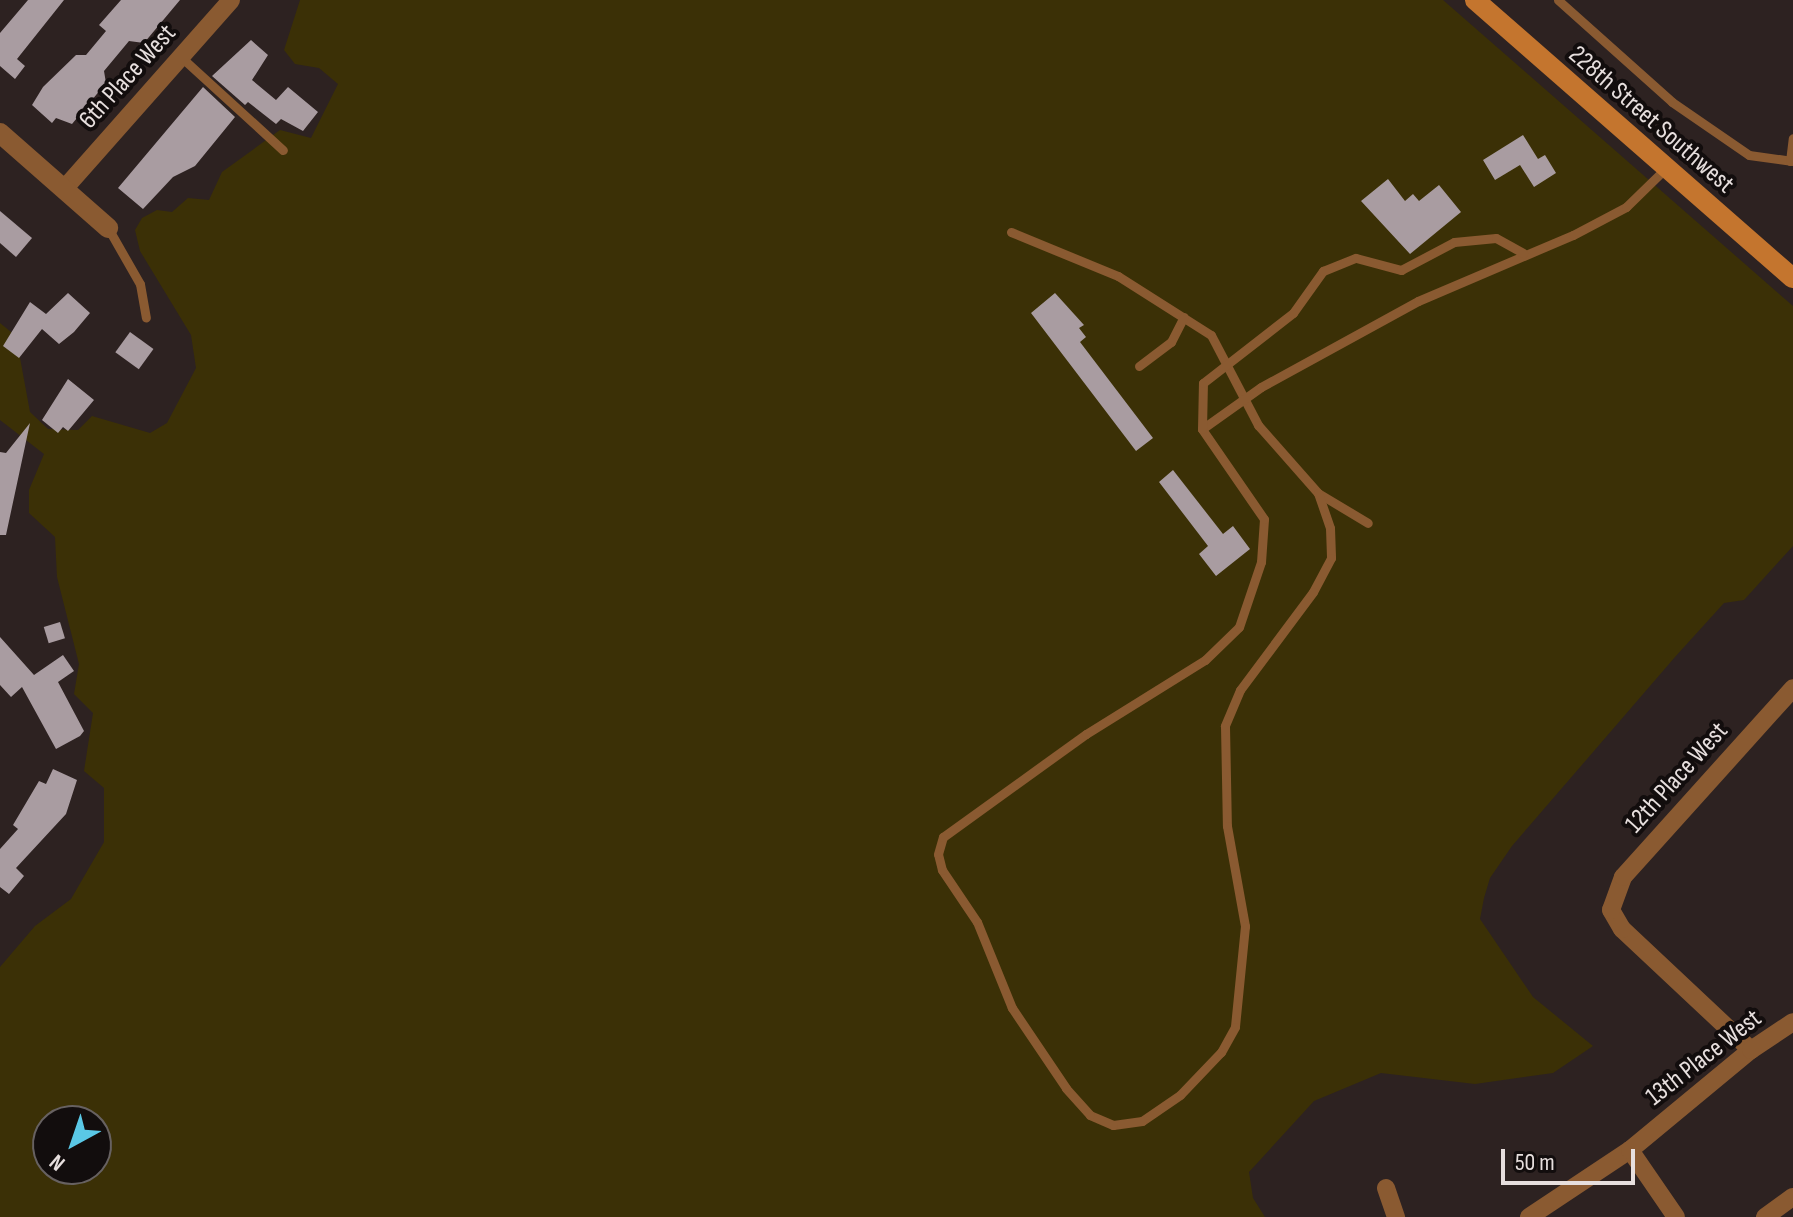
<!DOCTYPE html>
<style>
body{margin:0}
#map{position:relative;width:1793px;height:1217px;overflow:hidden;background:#2d2221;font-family:"Sofia Sans Condensed",sans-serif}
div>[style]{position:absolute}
.green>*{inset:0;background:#3b3006}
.building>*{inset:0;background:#a99ca1;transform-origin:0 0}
.service>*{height:9px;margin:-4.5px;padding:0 4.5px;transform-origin:4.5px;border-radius:4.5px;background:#8a5a31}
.minor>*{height:18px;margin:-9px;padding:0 9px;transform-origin:9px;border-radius:9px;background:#8a5a31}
.tertiary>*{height:20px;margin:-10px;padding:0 10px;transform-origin:10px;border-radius:10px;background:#8a5a31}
.secondary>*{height:20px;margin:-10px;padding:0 10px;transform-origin:10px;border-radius:10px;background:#c4752e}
span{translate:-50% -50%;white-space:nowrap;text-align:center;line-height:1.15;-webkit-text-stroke:8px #120d0d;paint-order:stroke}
.street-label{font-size:26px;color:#e7dfde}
.north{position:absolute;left:32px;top:1105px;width:80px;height:80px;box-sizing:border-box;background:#120d0d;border:2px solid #676161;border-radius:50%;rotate:220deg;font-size:22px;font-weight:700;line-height:32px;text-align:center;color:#e7dfde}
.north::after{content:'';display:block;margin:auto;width:28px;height:36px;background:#5ac8e6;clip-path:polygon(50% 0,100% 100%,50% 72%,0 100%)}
.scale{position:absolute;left:1501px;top:1149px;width:134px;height:36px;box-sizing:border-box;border:4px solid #e7dfde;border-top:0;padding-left:10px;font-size:24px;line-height:28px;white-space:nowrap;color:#e7dfde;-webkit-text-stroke:6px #120d0d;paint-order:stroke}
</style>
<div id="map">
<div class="green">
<div style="clip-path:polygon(evenodd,300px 0,1443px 0,1793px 306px,1793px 546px,1744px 600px,1724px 603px,1675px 657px,1512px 846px,1490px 878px,1484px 898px,1480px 919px,1533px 997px,1593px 1046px,1553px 1073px,1475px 1084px,1381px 1073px,1314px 1101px,1249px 1172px,1253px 1198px,1265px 1217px,0 1217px,0 967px,35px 926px,71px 899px,104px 842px,104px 788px,84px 771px,93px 713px,74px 694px,79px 664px,57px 577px,55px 537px,29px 513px,29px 490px,44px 454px,0 420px,0 323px,16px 336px,30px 412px,48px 429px,78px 430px,92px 416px,150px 433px,167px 423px,196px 368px,191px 335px,140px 251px,135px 230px,142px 218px,157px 210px,172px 212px,188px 198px,209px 200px,222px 172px,280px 130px,311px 138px,338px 84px,319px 68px,295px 64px,284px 50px,300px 0,48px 1121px,96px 1121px,96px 1169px,48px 1169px,48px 1121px)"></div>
</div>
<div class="building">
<div style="clip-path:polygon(28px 0,64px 0,17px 59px,25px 66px,15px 79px,0 66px,0 33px)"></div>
<div style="clip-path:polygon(121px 0,180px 0,144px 43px,129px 41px,104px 71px,106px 83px,72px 124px,56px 118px,52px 123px,32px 105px,43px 87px,76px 55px,86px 55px,106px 31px,99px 25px)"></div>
<div style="clip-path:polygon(251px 40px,268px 55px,252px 80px,276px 100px,288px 87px,318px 112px,303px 131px,281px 119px,276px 124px,248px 102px,245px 105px,212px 76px)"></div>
<div style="clip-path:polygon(203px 87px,235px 117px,195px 166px,173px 177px,143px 209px,118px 188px)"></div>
<div style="clip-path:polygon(1523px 135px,1538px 159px,1545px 155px,1556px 173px,1534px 187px,1520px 165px,1495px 180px,1483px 160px)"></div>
<div style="clip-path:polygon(1388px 179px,1405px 201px,1413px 194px,1419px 201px,1439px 185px,1461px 212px,1410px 254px,1361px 201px)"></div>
<div style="clip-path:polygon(0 211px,32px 238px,16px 257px,0 243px)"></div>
<div style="clip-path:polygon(68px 293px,90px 313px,74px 332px,59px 344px,42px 329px,19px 358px,3px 346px,30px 302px,46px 314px)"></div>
<div style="clip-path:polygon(1055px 293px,1084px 325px,1079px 328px,1086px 337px,1080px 342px,1153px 438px,1136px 451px,1031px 313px)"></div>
<div style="left:130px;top:332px;width:29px;height:25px;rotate:36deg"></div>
<div style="clip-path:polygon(68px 379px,94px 400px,68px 431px,63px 427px,58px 433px,42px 420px)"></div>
<div style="clip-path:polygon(30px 423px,6px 535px,0 535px,0 452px,6px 453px)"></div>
<div style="clip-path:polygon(1173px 470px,1223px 534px,1233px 526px,1250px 549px,1216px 576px,1199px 554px,1208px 546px,1159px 482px)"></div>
<div style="left:60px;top:622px;width:17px;height:17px;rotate:73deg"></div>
<div style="clip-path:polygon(0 637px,34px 675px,63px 655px,74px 671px,58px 682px,84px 731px,80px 736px,56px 749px,22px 687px,11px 697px,0 685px)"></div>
<div style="clip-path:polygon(53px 769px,77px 780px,66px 814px,16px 868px,24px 876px,9px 894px,0 887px,0 849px,18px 829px,13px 825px,39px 781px,46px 784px)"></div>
</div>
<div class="service">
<div style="left:1558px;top:0;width:153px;rotate:41.8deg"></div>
<div style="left:1672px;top:102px;width:93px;rotate:34.5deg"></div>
<div style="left:1749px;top:155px;width:44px;rotate:7.8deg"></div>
<div style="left:181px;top:57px;width:138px;rotate:42.4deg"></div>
<div style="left:1790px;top:161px;width:23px;rotate:-83deg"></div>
<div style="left:108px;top:228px;width:64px;rotate:60.3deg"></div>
<div style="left:140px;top:284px;width:34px;rotate:80deg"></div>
<div style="left:1011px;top:232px;width:116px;rotate:22.4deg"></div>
<div style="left:1118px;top:276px;width:110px;rotate:32.4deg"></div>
<div style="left:1211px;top:335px;width:102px;rotate:62.4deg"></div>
<div style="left:1258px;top:425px;width:91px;rotate:48.6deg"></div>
<div style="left:1318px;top:493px;width:58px;rotate:31deg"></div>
<div style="left:1139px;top:366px;width:40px;rotate:-37deg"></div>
<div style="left:1171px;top:342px;width:28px;rotate:-63deg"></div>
<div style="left:1202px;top:429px;width:72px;rotate:-35.4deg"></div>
<div style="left:1261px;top:387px;width:179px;rotate:-28.7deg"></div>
<div style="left:1418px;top:301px;width:168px;rotate:-23.1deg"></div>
<div style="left:1573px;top:235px;width:60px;rotate:-27.8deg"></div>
<div style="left:1626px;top:207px;width:56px;rotate:-44.3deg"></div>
<div style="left:1318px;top:493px;width:37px;rotate:71deg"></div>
<div style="left:1330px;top:528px;width:30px;rotate:88deg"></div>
<div style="left:1331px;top:558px;width:38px;rotate:118deg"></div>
<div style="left:1313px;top:592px;width:122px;rotate:126.7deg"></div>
<div style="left:1240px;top:690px;width:39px;rotate:113deg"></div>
<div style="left:1225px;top:726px;width:100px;rotate:88.9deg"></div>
<div style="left:1227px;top:826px;width:102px;rotate:79.8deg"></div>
<div style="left:1245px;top:926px;width:101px;rotate:95.7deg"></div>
<div style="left:1235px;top:1027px;width:29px;rotate:119deg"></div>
<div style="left:1221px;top:1052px;width:59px;rotate:133.6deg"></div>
<div style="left:1180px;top:1095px;width:46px;rotate:145.6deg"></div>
<div style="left:1142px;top:1121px;width:29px;rotate:172deg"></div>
<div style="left:1113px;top:1125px;width:25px;rotate:-157deg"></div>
<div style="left:1090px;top:1115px;width:36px;rotate:-132deg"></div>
<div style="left:1066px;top:1088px;width:97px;rotate:-124deg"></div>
<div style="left:1012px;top:1008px;width:93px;rotate:-112.1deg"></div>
<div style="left:977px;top:922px;width:63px;rotate:-123.9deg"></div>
<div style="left:942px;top:870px;width:16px;rotate:-104deg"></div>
<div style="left:938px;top:854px;width:18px;rotate:-74deg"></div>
<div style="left:943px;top:837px;width:176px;rotate:-35.8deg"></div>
<div style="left:1086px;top:734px;width:140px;rotate:-31.9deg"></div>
<div style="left:1205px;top:660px;width:47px;rotate:-44.1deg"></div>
<div style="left:1239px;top:627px;width:69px;rotate:-71.3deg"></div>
<div style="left:1261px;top:562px;width:43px;rotate:-86deg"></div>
<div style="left:1264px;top:519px;width:109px;rotate:-124.6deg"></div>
<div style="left:1202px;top:429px;width:46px;rotate:-88.8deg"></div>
<div style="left:1203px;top:383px;width:114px;rotate:-37.9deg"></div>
<div style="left:1293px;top:313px;width:52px;rotate:-54.5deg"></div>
<div style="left:1323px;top:271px;width:35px;rotate:-22deg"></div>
<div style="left:1356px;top:258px;width:47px;rotate:14.9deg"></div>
<div style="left:1401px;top:270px;width:60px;rotate:-27.8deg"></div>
<div style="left:1454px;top:242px;width:42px;rotate:-5.4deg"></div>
<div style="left:1496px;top:238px;width:31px;rotate:29deg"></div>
</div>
<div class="minor">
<div style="left:64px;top:189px;width:252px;rotate:-48.5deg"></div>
<div style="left:1751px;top:1050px;width:177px;rotate:-136.8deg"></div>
<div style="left:1622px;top:929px;width:22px;rotate:-120deg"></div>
<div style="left:1611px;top:910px;width:35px;rotate:-70deg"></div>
<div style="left:1623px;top:877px;width:254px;rotate:-48deg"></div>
<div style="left:1630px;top:1150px;width:81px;rotate:55.5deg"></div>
<div style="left:1386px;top:1188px;width:31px;rotate:71deg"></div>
<div style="left:1529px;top:1217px;width:121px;rotate:-33.6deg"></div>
<div style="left:1630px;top:1150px;width:157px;rotate:-39.6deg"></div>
<div style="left:1751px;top:1050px;width:50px;rotate:-33.7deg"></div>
<div style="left:1765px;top:1217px;width:34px;rotate:-36deg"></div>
</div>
<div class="tertiary">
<div style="left:0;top:133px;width:144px;rotate:41.3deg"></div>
</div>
<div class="secondary">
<div style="left:1475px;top:0;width:422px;rotate:41.2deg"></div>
</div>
<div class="street-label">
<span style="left:128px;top:77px;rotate:-48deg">6th Place West</span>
<span style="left:1651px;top:120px;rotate:41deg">228th Street Southwest</span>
<span style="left:1677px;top:778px;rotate:-48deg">12th Place West</span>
<span style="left:1704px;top:1058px;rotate:-38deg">13th Place West</span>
</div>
<div class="north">N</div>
<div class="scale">50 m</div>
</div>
